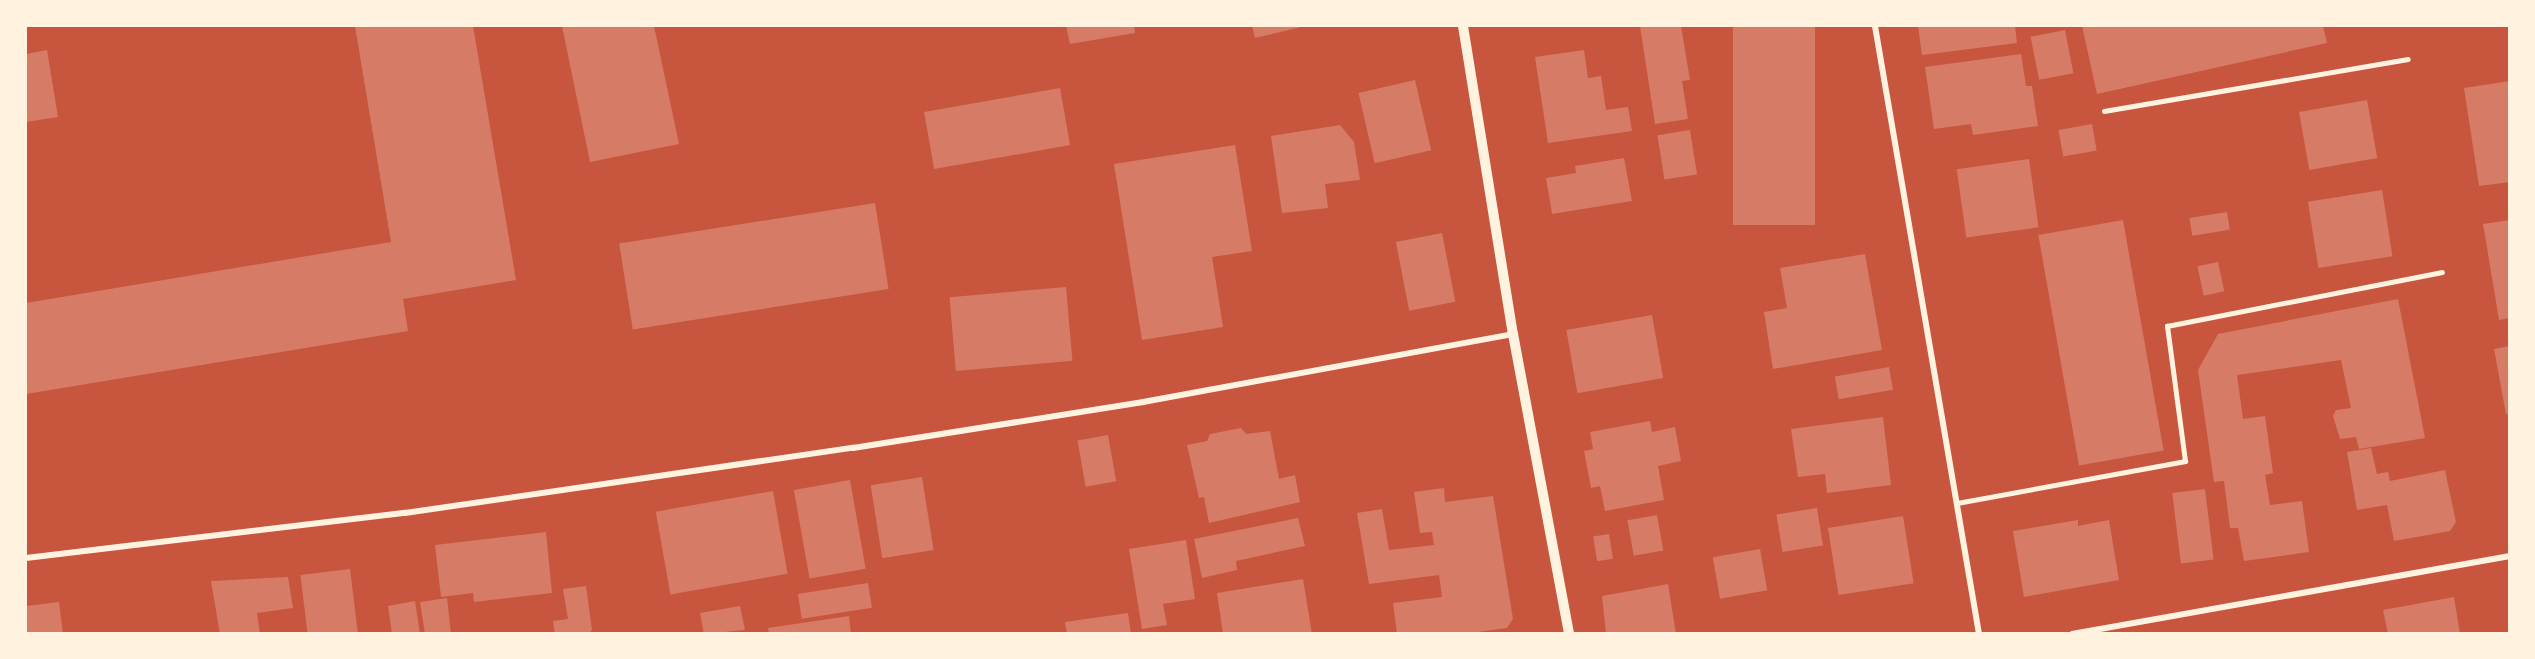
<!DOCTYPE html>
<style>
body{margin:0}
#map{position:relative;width:2535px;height:659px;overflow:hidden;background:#c8553d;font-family:"Roboto Serif",serif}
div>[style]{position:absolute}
.building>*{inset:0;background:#d67c66;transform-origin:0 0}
.service>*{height:4.5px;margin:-2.25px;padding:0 2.25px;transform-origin:2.25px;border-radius:2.25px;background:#fff3e0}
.minor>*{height:6px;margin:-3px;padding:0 3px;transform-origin:3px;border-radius:3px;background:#fff3e0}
.tertiary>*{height:10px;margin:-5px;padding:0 5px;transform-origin:5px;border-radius:5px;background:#fff3e0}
span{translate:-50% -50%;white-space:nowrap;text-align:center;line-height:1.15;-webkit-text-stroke:4.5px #fff3e0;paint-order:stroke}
.frame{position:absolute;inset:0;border:27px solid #fff3e0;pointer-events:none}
</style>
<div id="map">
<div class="building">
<div style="clip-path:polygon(355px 26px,473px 26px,516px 280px,403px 299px,408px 331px,26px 394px,26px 303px,391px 242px)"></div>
<div style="clip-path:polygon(562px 26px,654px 26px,679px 144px,590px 162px)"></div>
<div style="clip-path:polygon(1066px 26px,1134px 26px,1135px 33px,1070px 44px)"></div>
<div style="clip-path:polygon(1252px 26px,1305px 26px,1255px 38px)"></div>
<div style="clip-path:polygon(1640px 26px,1681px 26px,1690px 80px,1682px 81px,1688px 119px,1655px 124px)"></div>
<div style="left:1733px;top:26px;width:82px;height:199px"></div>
<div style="clip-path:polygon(1918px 26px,2015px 26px,2017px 43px,1922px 55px)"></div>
<div style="clip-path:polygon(2082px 26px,2323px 26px,2327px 43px,2097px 94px)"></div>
<div style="left:2065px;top:30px;width:44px;height:35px;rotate:79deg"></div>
<div style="clip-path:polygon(47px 50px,58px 117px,26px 122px,26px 54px)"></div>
<div style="clip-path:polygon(1584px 50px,1588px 78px,1601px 76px,1606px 110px,1628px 107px,1632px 131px,1548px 143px,1535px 57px)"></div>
<div style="clip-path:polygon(2021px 54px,2026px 86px,2032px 86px,2038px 126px,1973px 135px,1971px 124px,1934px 129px,1925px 67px)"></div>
<div style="left:1415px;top:80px;width:72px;height:58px;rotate:77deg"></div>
<div style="clip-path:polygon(2510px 81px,2510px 182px,2479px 186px,2464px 88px)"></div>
<div style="left:1060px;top:88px;width:58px;height:138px;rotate:80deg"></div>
<div style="left:2367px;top:100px;width:59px;height:69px;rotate:80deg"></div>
<div style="left:2092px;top:124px;width:27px;height:34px;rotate:80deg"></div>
<div style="clip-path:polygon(1340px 125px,1354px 142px,1360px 180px,1325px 184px,1328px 208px,1282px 213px,1271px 136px)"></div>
<div style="left:1690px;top:130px;width:45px;height:33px;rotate:81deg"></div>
<div style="clip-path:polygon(1235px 145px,1252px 251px,1212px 257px,1223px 327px,1142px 340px,1114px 164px)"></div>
<div style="clip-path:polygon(1624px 158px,1632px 201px,1552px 214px,1546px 178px,1576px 173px,1575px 166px)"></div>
<div style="left:2029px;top:159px;width:69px;height:73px;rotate:82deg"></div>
<div style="left:2382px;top:190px;width:67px;height:75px;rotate:81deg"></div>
<div style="left:875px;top:203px;width:87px;height:259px;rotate:81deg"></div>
<div style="left:2227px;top:212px;width:18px;height:38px;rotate:81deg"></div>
<div style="left:2123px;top:220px;width:234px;height:86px;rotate:80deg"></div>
<div style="clip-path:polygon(2510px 220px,2510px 318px,2499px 320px,2483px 224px)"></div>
<div style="left:1442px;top:233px;width:70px;height:47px;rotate:79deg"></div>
<div style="clip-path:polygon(1865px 254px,1882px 350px,1773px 369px,1764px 312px,1787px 308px,1780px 268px)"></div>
<div style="left:2218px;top:262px;width:30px;height:21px;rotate:78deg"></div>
<div style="left:1066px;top:287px;width:74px;height:117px;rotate:85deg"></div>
<div style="clip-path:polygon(2398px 299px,2425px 438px,2359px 449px,2356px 437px,2340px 439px,2333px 416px,2336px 410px,2351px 408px,2341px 360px,2237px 375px,2243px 419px,2265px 416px,2273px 473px,2265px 475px,2270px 505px,2302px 501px,2309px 552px,2244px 561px,2238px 528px,2230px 528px,2224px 481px,2214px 482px,2198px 370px,2218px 334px)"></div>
<div style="left:1652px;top:315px;width:64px;height:87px;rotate:80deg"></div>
<div style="clip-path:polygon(2510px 346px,2510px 414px,2506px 414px,2494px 349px)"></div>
<div style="left:1889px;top:367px;width:23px;height:55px;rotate:80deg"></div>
<div style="clip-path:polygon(1883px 417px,1891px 485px,1827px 493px,1825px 474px,1798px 477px,1791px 429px)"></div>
<div style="clip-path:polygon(1650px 421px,1652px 432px,1675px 427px,1681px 461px,1658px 466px,1664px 500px,1605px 511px,1600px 486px,1591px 488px,1584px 451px,1593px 449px,1590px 432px)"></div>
<div style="clip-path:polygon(1241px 428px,1246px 434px,1270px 431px,1279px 479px,1295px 475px,1300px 502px,1209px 523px,1204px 497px,1199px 498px,1187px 445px,1207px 441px,1210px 434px)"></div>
<div style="left:1108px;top:435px;width:47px;height:31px;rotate:80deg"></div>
<div style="clip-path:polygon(2371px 448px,2377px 474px,2388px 472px,2390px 481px,2445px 470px,2456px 522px,2450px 531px,2394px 541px,2387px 505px,2357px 510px,2347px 452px)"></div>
<div style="left:922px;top:477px;width:74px;height:52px;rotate:81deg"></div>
<div style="left:850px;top:480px;width:90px;height:57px;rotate:80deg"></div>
<div style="clip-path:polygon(1444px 488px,1445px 502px,1493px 496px,1513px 619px,1507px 628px,1463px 634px,1397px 634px,1393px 603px,1442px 597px,1439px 575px,1369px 584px,1357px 513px,1382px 509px,1389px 550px,1434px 545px,1432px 532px,1420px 533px,1414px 492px)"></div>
<div style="left:2205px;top:489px;width:71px;height:33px;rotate:83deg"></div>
<div style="left:773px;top:491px;width:84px;height:119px;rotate:80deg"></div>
<div style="left:1817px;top:508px;width:38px;height:41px;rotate:81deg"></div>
<div style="left:1657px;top:515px;width:36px;height:30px;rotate:80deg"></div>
<div style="left:1903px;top:516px;width:68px;height:76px;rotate:81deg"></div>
<div style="clip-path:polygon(1298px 518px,1305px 546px,1236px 561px,1237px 570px,1202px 578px,1194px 539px)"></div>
<div style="clip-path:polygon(2078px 520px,2078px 526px,2109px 520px,2119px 580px,2024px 597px,2013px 531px)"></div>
<div style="clip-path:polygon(546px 532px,552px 593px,474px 602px,473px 593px,441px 597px,435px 545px)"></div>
<div style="left:1609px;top:534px;width:25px;height:16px;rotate:81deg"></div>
<div style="clip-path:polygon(1186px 540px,1195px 599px,1163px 604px,1167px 625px,1142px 629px,1129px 549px)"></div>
<div style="left:1760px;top:549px;width:42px;height:48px;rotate:80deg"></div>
<div style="left:350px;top:569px;width:64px;height:50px;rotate:83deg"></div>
<div style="clip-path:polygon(288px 577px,293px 608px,257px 613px,260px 634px,220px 634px,211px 581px)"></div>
<div style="clip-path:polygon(1303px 579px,1312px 634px,1223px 634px,1217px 593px)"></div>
<div style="left:868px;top:583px;width:25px;height:71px;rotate:81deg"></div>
<div style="clip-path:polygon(1668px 584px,1676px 634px,1606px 634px,1602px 596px)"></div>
<div style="clip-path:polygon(586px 586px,592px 630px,588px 634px,555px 634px,553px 621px,568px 619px,563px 589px)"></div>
<div style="clip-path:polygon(2454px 597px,2460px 634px,2388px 634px,2383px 610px)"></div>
<div style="clip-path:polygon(447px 598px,451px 634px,425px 634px,420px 602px)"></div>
<div style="clip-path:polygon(415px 601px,420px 634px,392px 634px,388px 606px)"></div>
<div style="clip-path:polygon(59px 602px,63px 634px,26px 634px,26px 606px)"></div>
<div style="clip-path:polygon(740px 606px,745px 630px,704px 634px,700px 613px)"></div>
<div style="clip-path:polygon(1128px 613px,1131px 634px,1067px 634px,1065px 622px)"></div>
<div style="clip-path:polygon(849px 616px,851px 634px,769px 634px,768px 628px)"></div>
</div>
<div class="service">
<div style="left:2104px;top:111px;width:308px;rotate:-9.7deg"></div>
<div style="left:1957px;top:503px;width:232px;rotate:-10.4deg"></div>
<div style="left:2185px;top:461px;width:136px;rotate:-97.6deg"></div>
<div style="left:2167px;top:326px;width:280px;rotate:-11.1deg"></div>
</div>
<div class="minor">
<div style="left:1875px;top:26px;width:617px;rotate:80.29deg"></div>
<div style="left:26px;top:558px;width:382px;rotate:-6.8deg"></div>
<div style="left:405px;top:513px;width:453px;rotate:-8.3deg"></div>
<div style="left:853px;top:448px;width:294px;rotate:-9deg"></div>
<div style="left:1143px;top:402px;width:376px;rotate:-10.4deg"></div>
<div style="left:2072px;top:634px;width:445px;rotate:-10.1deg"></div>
</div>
<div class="tertiary">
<div style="left:1463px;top:26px;width:312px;rotate:80.8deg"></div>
<div style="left:1513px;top:334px;width:305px;rotate:79.4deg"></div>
</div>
<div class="frame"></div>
</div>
